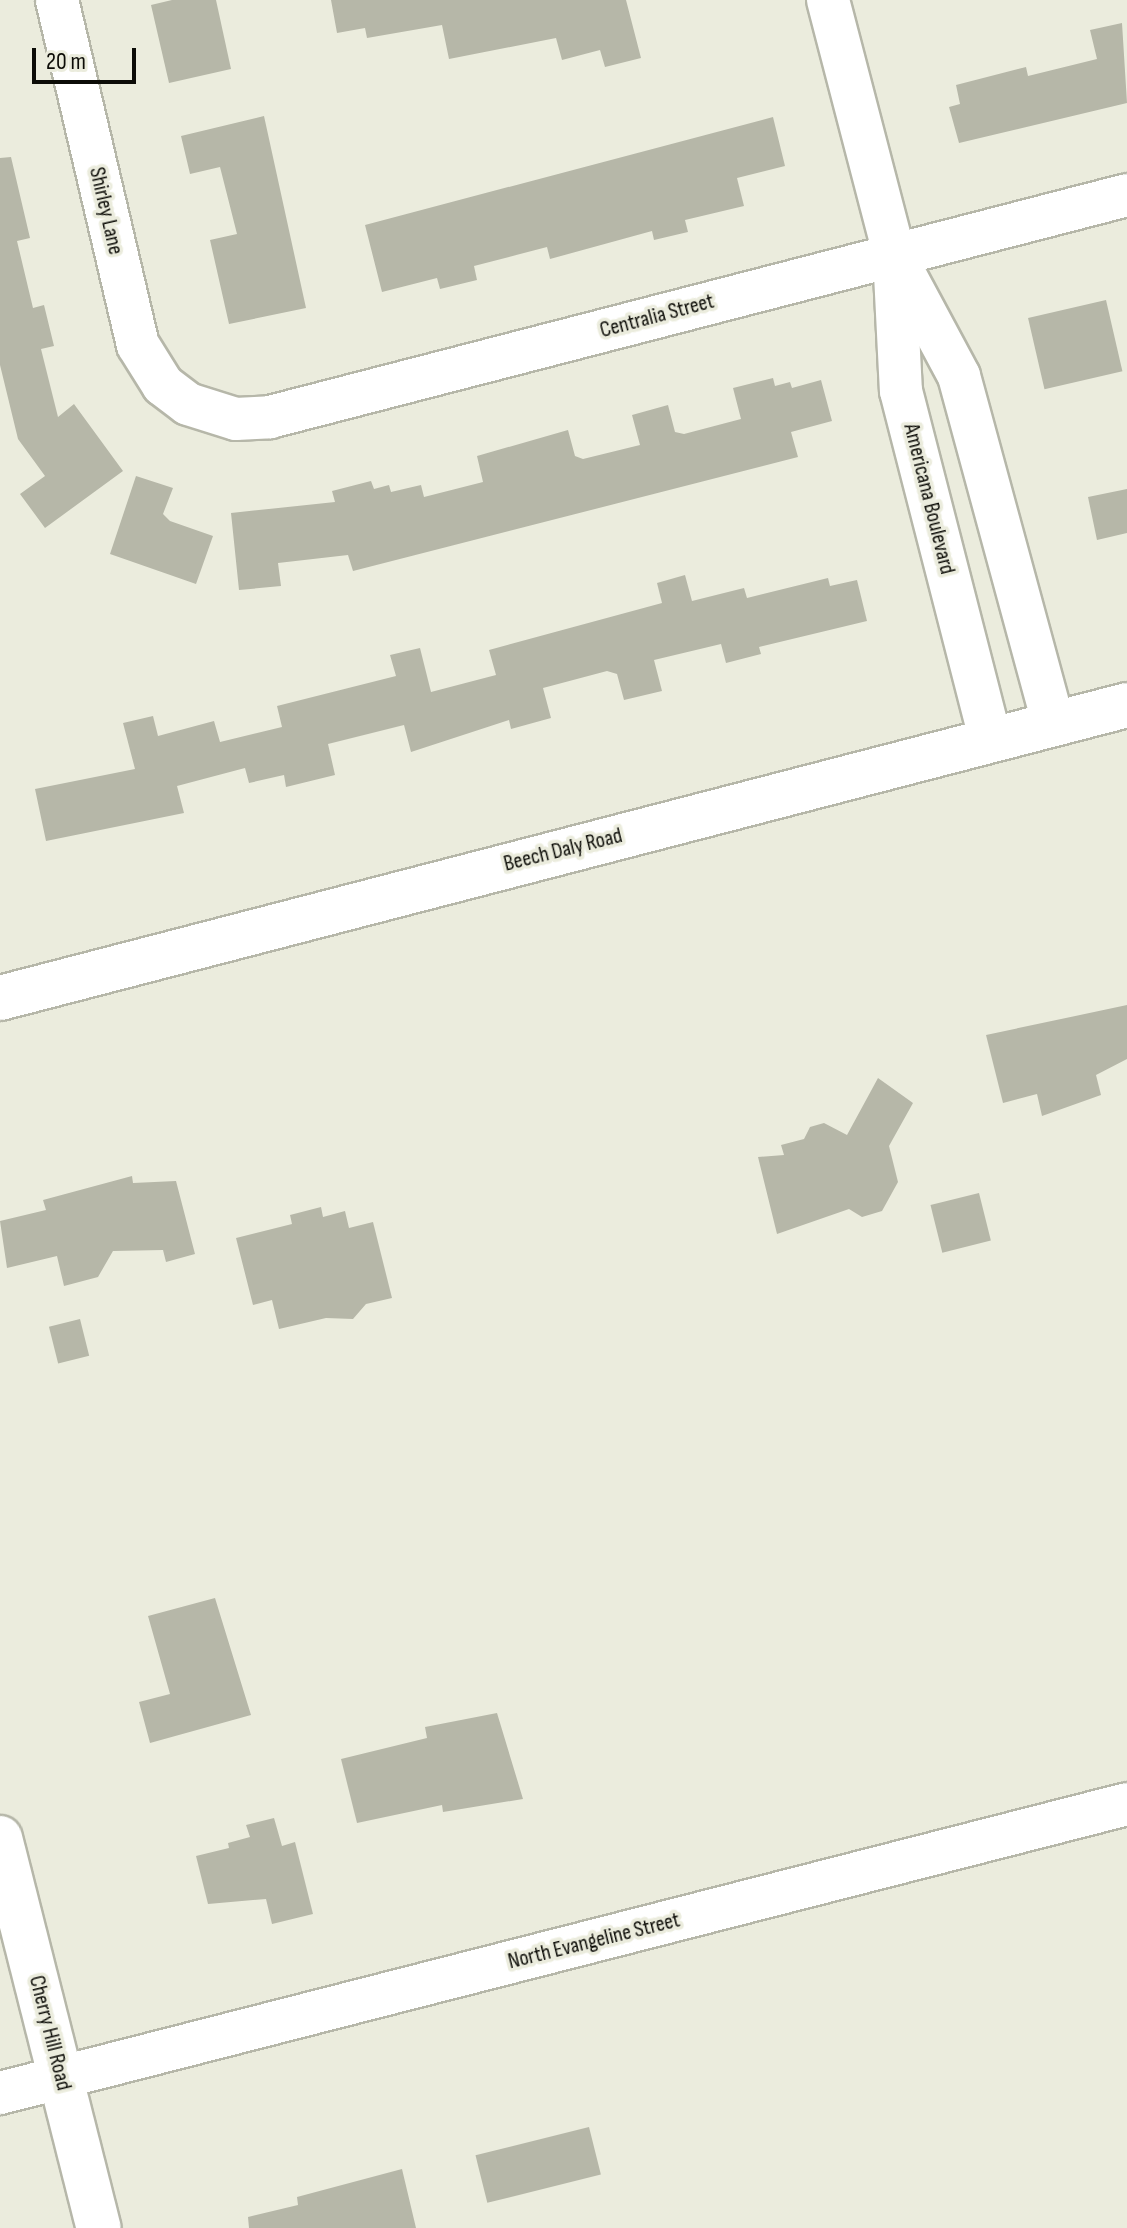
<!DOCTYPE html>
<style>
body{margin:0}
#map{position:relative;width:1127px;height:2228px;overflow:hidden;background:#ebecdd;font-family:"Sofia Sans Condensed",sans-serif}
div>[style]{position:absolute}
.building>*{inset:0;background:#b6b7a8;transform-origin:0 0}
.roads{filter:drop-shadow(2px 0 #b6b7a9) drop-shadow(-2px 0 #b6b7a9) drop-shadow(0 2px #b6b7a9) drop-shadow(0 -2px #b6b7a9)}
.street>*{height:42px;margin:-21px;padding:0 21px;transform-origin:21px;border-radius:21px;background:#fff}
.secondary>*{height:44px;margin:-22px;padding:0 22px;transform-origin:22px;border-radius:22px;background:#fff}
span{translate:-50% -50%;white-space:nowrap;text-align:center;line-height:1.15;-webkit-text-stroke:7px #ebecdd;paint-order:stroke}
.street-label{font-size:22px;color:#0c0c07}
.scale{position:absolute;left:32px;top:48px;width:104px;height:36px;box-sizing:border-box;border:4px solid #0c0c07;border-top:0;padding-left:10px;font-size:24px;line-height:28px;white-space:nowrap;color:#0c0c07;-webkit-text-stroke:6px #ebecdd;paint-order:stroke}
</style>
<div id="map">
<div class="building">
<div style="clip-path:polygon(172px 0,216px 0,231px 69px,169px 83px,151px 5px)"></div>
<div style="clip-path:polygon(331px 0,626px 0,641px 58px,605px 67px,600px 50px,562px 60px,556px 38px,449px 59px,442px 25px,367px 38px,365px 28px,337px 33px)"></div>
<div style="clip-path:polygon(1122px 23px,1127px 103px,959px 143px,949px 107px,960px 104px,956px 85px,1026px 67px,1028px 76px,1097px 59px,1090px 30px)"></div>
<div style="clip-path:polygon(264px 116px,306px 308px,229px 324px,210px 240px,237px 234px,220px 167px,190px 174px,181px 136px)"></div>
<div style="clip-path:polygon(773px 117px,785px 166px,737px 178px,744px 206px,685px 220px,688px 232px,654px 240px,652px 231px,550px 259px,547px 247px,474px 266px,477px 280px,440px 289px,437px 278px,382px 292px,365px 225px)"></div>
<div style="clip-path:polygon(11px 157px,30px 238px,17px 241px,33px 308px,44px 305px,54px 346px,41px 349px,58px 417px,74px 404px,123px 471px,45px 528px,20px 494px,45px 476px,18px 439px,0 365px,0 158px)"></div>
<div style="left:1106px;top:300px;width:73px;height:80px;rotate:77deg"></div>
<div style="clip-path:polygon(773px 378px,775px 386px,790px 382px,792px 388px,821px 380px,832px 421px,791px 432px,798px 457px,353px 571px,348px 555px,278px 563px,281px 586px,239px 590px,231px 513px,335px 502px,332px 491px,371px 481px,374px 489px,389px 485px,391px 492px,421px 485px,424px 497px,483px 482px,477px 456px,568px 430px,575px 456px,583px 459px,640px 445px,632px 415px,668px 405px,675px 432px,684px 434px,741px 419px,733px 388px)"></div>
<div style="clip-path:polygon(136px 476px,173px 488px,163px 514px,170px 521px,213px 536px,196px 584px,110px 554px)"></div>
<div style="clip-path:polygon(1127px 489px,1127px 533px,1097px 540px,1088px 497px)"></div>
<div style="clip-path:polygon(685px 575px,692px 601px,744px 588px,747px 598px,828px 578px,830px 586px,857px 580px,867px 621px,759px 647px,761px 654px,726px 663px,721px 644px,654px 660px,662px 691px,624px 700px,617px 674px,607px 671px,543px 688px,551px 718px,511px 729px,509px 720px,411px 752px,404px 725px,328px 744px,335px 775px,286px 787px,284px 775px,249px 783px,245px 768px,177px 786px,184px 813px,46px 841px,35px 789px,135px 769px,123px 723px,153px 716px,158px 736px,214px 721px,220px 742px,282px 727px,277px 706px,396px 676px,390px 655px,420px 648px,431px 692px,496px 675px,489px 650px,662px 603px,657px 583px)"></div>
<div style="clip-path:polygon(1127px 1005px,1127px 1059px,1096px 1075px,1101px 1095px,1042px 1116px,1037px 1094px,1003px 1103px,986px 1035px)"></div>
<div style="clip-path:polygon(878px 1078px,913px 1103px,889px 1146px,898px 1182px,882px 1211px,862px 1217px,849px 1209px,777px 1234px,758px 1157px,784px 1155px,781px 1145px,804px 1139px,810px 1127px,824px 1123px,847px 1135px)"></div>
<div style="clip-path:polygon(132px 1176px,133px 1183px,176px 1181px,195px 1254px,166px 1262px,163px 1250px,113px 1251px,98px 1277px,64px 1286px,57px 1256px,7px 1268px,0 1221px,46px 1210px,43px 1200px)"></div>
<div style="left:979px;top:1193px;width:49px;height:50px;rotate:76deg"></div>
<div style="clip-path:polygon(321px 1207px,323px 1217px,345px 1211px,349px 1228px,373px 1222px,392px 1298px,366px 1304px,353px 1319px,326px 1318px,279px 1329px,272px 1300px,253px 1305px,236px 1238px,292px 1224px,290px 1215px)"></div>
<div style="left:80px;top:1319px;width:38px;height:32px;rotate:76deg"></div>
<div style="clip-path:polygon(215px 1598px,251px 1715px,150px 1743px,139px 1702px,170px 1694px,148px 1616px)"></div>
<div style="clip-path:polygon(497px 1713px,523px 1799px,443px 1812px,442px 1805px,357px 1823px,341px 1759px,427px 1738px,425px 1727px)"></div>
<div style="clip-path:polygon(274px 1818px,282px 1846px,295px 1842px,313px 1914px,272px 1924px,266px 1899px,208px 1904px,196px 1856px,229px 1848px,228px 1843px,250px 1837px,246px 1825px)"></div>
<div style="left:589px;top:2127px;width:49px;height:117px;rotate:76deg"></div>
<div style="clip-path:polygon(402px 2169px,416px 2228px,249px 2228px,248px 2217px,298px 2205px,297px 2197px)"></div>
</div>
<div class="roads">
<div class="street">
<div style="left:57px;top:0;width:354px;rotate:76.8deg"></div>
<div style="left:138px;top:345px;width:47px;rotate:58deg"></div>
<div style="left:163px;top:385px;width:31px;rotate:37deg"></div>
<div style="left:188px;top:404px;width:50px;rotate:17.4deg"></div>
<div style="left:236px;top:419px;width:34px;rotate:-3deg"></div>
<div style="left:270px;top:417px;width:885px;rotate:-14.52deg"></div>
<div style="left:828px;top:0;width:262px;rotate:75.4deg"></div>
<div style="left:894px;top:254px;width:137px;rotate:87.1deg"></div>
<div style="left:901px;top:391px;width:361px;rotate:75.6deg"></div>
<div style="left:899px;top:264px;width:127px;rotate:61.8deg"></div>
<div style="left:959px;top:376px;width:360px;rotate:74.8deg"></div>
<div style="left:0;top:2093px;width:1163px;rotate:-14.38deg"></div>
</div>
<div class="secondary">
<div style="left:0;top:998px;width:1164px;rotate:-14.57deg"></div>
<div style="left:0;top:1838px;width:402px;rotate:75.8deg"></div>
</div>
</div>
<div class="street-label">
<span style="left:106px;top:211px;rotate:77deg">Shirley Lane</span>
<span style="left:657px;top:316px;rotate:-15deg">Centralia Street</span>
<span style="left:929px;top:499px;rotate:76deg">Americana Boulevard</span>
<span style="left:563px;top:850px;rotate:-14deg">Beech Daly Road</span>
<span style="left:594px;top:1941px;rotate:-14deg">North Evangeline Street</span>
<span style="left:50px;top:2033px;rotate:76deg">Cherry Hill Road</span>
</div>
<div class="scale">20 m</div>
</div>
